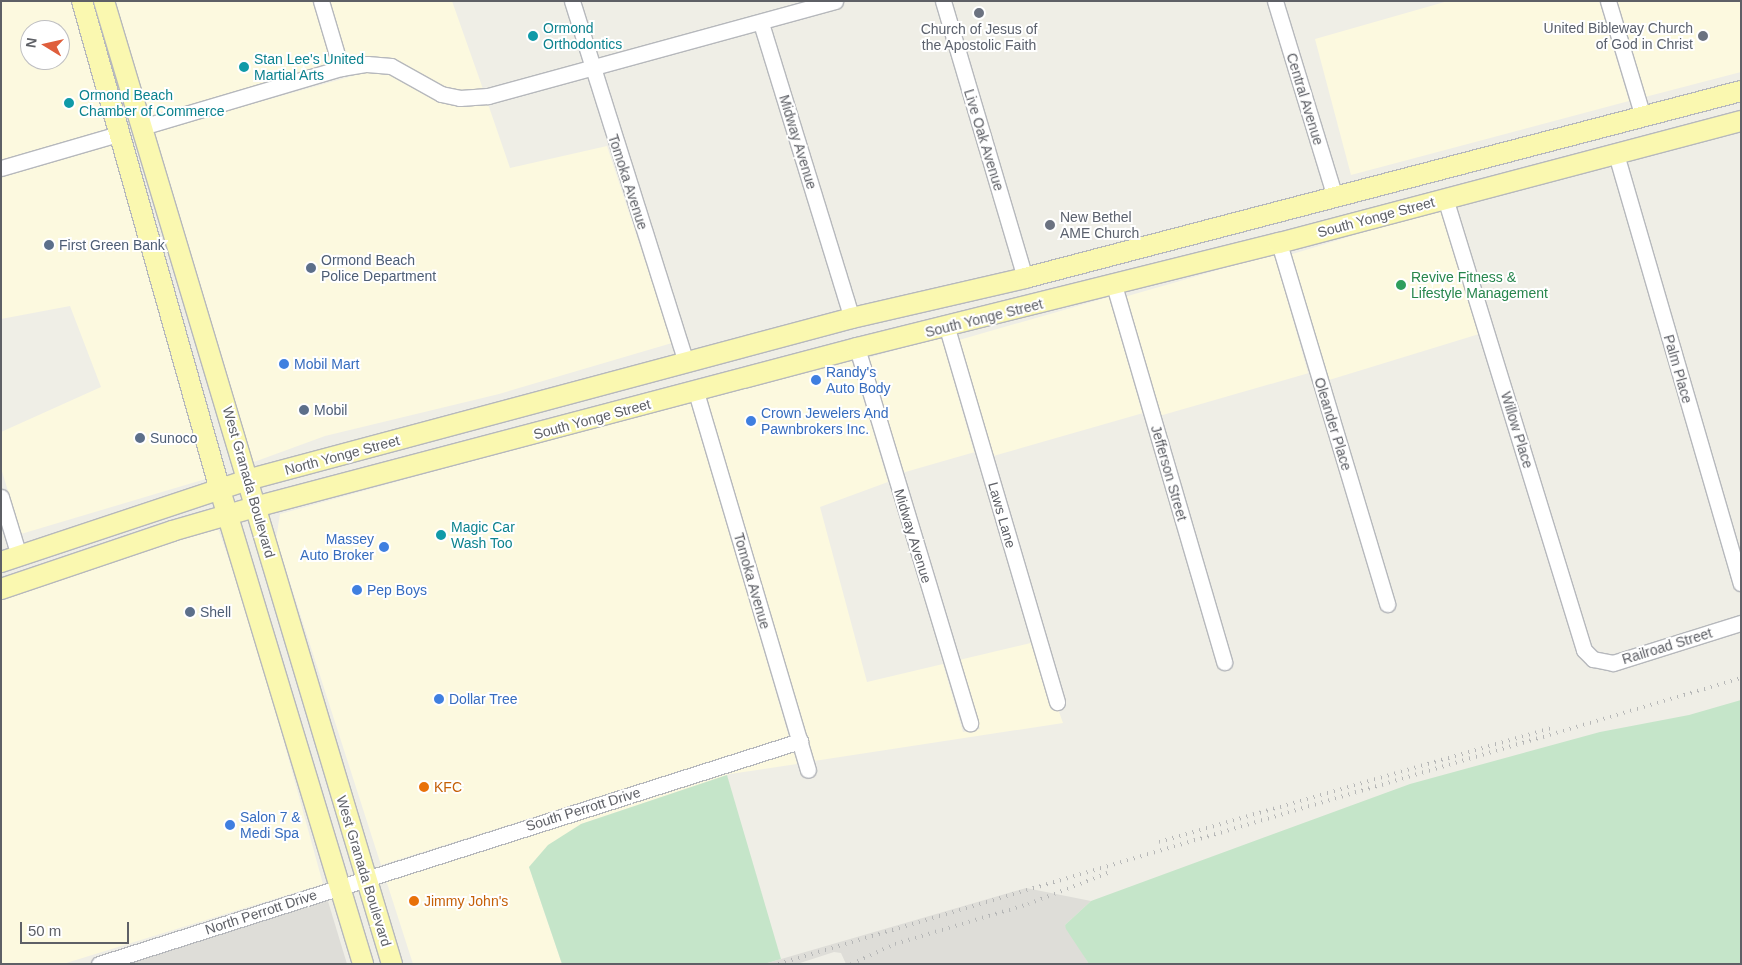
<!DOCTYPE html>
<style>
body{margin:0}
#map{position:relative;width:1742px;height:965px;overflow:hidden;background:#efeee6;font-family:Arial,sans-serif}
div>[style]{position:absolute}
.commercial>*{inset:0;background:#fcf9df;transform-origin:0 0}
.industrial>*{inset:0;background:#deddd8}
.green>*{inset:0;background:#c5e5c9}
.roads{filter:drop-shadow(1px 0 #b6b8bc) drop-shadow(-1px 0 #b6b8bc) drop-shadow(0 1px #b6b8bc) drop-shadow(0 -1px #b6b8bc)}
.minor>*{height:15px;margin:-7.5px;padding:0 7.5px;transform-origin:7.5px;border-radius:7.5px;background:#fff}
.major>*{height:20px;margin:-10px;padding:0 10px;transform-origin:10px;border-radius:10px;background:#faf8b0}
.rail>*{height:4px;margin-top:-2px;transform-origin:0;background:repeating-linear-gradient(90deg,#b6b7b7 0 1px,transparent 0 7px)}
.dots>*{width:14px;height:14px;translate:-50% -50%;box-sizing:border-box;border:2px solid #fff;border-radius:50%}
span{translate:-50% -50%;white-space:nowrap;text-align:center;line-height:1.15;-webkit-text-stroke:4px #fff;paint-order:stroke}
.culture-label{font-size:14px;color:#0d838f}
.left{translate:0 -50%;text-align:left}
.worship-label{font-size:14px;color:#5b616d}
.right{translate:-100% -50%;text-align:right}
.street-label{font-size:14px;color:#5e6066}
.service-label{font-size:14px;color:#4e5e75}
.leisure-label{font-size:14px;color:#27864d}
.shop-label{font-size:14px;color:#366cbe}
.food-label{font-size:14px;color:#c56008}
.frame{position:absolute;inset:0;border:2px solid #5e6066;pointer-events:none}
.north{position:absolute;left:20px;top:20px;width:50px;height:50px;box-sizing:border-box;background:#fff;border:1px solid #bfbfc2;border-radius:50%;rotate:279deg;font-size:14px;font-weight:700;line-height:20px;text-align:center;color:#5e6066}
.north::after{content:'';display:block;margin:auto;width:18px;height:22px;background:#df5e3c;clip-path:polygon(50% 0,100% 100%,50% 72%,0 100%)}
.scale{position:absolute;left:20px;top:922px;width:109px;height:22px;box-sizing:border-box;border:2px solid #5e6066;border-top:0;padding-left:6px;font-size:15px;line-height:18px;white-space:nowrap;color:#5e6066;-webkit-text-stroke:4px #fff;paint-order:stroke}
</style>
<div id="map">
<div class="commercial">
<div style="clip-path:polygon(evenodd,1px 1px,73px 1px,108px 129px,1px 160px,1px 1px,30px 30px,60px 30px,60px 60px,30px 60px,30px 30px)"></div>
<div style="clip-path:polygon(113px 1px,313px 1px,331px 63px,147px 117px)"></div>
<div style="clip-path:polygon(330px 1px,452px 1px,483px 89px,461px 91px,444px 87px,395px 60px,347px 60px)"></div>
<div style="clip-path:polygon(1448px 1px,1599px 1px,1629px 101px,1351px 175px,1315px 39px)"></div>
<div style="clip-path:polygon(1616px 1px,1741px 1px,1741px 72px,1645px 97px)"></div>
<div style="clip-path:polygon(367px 72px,388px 73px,439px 101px,461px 106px,488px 104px,510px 168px,607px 146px,672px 343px,499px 394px,325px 436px,251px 463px,152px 132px)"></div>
<div style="clip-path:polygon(112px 143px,209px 478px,21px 534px,1px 468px,1px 432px,101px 387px,70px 306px,1px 319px,1px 176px)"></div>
<div style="left:1440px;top:209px;width:131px;height:156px;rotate:73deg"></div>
<div style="left:1274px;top:254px;width:124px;height:154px;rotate:74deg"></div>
<div style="left:1109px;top:297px;width:121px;height:156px;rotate:74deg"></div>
<div style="left:941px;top:337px;width:120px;height:76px;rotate:74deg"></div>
<div style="clip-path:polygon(851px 358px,888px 482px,820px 507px,867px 682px,943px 664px,963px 732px,980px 729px,959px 660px,1031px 643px,1051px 710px,1058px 709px,1063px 723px,814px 761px,706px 397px)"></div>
<div style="clip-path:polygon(690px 401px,789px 737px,381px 865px,276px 539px,280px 514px)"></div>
<div style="clip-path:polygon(217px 526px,249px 615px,323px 884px,63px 964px,1px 964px,1px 597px)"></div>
<div style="clip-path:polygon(794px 751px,797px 764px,730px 774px,581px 824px,529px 867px,562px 964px,413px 964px,386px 880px)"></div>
</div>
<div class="industrial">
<div style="clip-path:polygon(1026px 888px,1091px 901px,1065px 925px,1089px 964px,846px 964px,841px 953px,834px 952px,797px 964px,764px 964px)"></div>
<div style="clip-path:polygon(327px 898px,347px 964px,124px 964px)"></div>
</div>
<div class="green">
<div style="clip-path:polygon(1741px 700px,1741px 964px,1089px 964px,1066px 929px,1065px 925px,1091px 901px,1410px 784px,1600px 732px,1689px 715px)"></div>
<div style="clip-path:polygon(727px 775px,781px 959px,764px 964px,562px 964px,529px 867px,548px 845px,581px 824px)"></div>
</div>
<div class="roads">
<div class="minor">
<div style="left:321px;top:1px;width:70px;rotate:73.4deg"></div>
<div style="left:572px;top:1px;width:380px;rotate:72.5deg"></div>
<div style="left:943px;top:1px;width:289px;rotate:73.5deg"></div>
<div style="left:1275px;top:1px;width:205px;rotate:73deg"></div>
<div style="left:1608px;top:1px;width:121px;rotate:73.2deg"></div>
<div style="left:761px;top:23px;width:309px;rotate:72.9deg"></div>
<div style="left:142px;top:127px;width:208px;rotate:-16.5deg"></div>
<div style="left:341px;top:68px;width:26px;rotate:-9deg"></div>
<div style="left:367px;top:64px;width:24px;rotate:5deg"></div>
<div style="left:391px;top:66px;width:57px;rotate:29.2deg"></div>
<div style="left:441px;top:94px;width:19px;rotate:12deg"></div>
<div style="left:460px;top:98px;width:28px;rotate:-4deg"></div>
<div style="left:488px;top:96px;width:360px;rotate:-15.3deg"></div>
<div style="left:1616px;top:154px;width:447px;rotate:73.8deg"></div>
<div style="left:1px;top:168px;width:122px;rotate:-16.2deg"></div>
<div style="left:1445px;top:198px;width:473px;rotate:72.9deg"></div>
<div style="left:1584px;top:650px;width:13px;rotate:45deg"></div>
<div style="left:1593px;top:659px;width:20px;rotate:11deg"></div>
<div style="left:1613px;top:663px;width:134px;rotate:-17.4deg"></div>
<div style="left:1279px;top:243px;width:377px;rotate:73.3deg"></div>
<div style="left:1114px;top:285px;width:393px;rotate:73.7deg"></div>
<div style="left:947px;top:328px;width:390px;rotate:73.6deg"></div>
<div style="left:857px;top:348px;width:392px;rotate:73.2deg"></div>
<div style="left:696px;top:392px;width:394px;rotate:73.5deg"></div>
<div style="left:1px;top:497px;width:62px;rotate:73deg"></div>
<div style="left:99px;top:964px;width:736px;rotate:-17.65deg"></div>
</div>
<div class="major">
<div style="left:82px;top:1px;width:508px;rotate:74.24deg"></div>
<div style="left:220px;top:490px;width:495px;rotate:73.2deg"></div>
<div style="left:104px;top:1px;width:1005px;rotate:73.35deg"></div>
<div style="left:1px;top:562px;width:259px;rotate:-18.4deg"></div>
<div style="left:247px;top:480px;width:626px;rotate:-14.99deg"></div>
<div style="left:852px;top:318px;width:178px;rotate:-13deg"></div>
<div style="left:1025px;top:278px;width:740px;rotate:-14.64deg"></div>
<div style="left:1px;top:589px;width:181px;rotate:-18.7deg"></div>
<div style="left:172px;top:531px;width:86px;rotate:-16.1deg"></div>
<div style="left:255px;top:507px;width:623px;rotate:-14.8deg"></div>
<div style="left:857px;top:348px;width:435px;rotate:-14deg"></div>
<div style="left:1279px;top:243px;width:478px;rotate:-14.8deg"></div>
</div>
</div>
<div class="rail">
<div style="left:1159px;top:842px;width:408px;rotate:-16.2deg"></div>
<div style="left:778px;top:964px;width:1005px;rotate:-16.54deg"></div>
<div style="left:851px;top:964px;width:48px;rotate:-24.4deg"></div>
<div style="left:895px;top:944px;width:139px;rotate:-16.7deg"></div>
<div style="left:1028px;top:904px;width:88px;rotate:-21.3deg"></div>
</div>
<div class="dots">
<div style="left:979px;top:13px;background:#6b7280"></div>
<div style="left:533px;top:36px;background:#0f9aa8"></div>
<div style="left:1703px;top:36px;background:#6b7280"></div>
<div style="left:244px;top:67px;background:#0f9aa8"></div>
<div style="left:69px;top:103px;background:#0f9aa8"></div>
<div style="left:1050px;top:225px;background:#6b7280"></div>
<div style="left:49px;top:245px;background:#5c6f8a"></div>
<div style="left:311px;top:268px;background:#5c6f8a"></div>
<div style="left:1401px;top:285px;background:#2e9e5b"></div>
<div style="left:284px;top:364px;background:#3f7fe0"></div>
<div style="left:816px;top:380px;background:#3f7fe0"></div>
<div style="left:304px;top:410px;background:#5c6f8a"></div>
<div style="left:751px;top:421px;background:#3f7fe0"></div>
<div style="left:140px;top:438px;background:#5c6f8a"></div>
<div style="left:441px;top:535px;background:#0f9aa8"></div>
<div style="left:384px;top:547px;background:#3f7fe0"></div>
<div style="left:357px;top:590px;background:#3f7fe0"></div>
<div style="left:190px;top:612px;background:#5c6f8a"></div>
<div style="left:439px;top:699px;background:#3f7fe0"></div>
<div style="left:424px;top:787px;background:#e8710a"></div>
<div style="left:230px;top:825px;background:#3f7fe0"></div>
<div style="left:414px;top:901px;background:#e8710a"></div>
</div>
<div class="culture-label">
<span class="left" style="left:543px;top:36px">Ormond<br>Orthodontics</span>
<span class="left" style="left:254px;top:67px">Stan Lee's United<br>Martial Arts</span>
<span class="left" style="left:79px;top:103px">Ormond Beach<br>Chamber of Commerce</span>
<span class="left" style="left:451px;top:535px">Magic Car<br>Wash Too</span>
</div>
<div class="worship-label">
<span class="right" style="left:1693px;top:36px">United Bibleway Church<br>of God in Christ</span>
<span style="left:979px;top:37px">Church of Jesus of<br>the Apostolic Faith</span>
<span class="left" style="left:1060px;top:225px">New Bethel<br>AME Church</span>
</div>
<div class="street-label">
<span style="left:1305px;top:99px;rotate:73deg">Central Avenue</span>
<span style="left:984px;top:140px;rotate:73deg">Live Oak Avenue</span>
<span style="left:798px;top:142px;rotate:73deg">Midway Avenue</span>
<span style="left:628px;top:182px;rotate:72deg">Tomoka Avenue</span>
<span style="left:1376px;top:217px;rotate:-15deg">South Yonge Street</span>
<span style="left:984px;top:318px;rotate:-14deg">South Yonge Street</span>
<span style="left:1678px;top:369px;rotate:74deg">Palm Place</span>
<span style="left:592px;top:419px;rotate:-15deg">South Yonge Street</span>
<span style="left:1333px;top:424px;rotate:73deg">Oleander Place</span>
<span style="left:1517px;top:430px;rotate:73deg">Willow Place</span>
<span style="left:342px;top:455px;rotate:-15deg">North Yonge Street</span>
<span style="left:1169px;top:473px;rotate:74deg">Jefferson Street</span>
<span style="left:249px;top:482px;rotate:74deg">West Granada Boulevard</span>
<span style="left:1002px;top:515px;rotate:74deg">Laws Lane</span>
<span style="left:913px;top:536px;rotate:73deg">Midway Avenue</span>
<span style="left:752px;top:581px;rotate:74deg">Tomoka Avenue</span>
<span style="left:1667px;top:646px;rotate:-17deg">Railroad Street</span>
<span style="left:583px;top:809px;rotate:-17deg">South Perrott Drive</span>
<span style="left:364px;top:871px;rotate:73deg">West Granada Boulevard</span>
<span style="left:261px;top:912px;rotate:-18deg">North Perrott Drive</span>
</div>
<div class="service-label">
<span class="left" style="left:59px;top:245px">First Green Bank</span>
<span class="left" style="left:321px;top:268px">Ormond Beach<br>Police Department</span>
<span class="left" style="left:314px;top:410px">Mobil</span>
<span class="left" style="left:150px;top:438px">Sunoco</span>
<span class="left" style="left:200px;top:612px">Shell</span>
</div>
<div class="leisure-label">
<span class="left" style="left:1411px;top:285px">Revive Fitness &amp;<br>Lifestyle Management</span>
</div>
<div class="shop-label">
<span class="left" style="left:294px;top:364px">Mobil Mart</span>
<span class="left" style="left:826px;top:380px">Randy's<br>Auto Body</span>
<span class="left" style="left:761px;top:421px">Crown Jewelers And<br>Pawnbrokers Inc.</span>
<span class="right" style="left:374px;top:547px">Massey<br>Auto Broker</span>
<span class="left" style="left:367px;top:590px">Pep Boys</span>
<span class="left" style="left:449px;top:699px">Dollar Tree</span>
<span class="left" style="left:240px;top:825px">Salon 7 &amp;<br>Medi Spa</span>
</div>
<div class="food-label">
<span class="left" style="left:434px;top:787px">KFC</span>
<span class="left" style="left:424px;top:901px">Jimmy John's</span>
</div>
<div class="frame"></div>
<div class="north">N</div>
<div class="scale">50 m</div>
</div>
